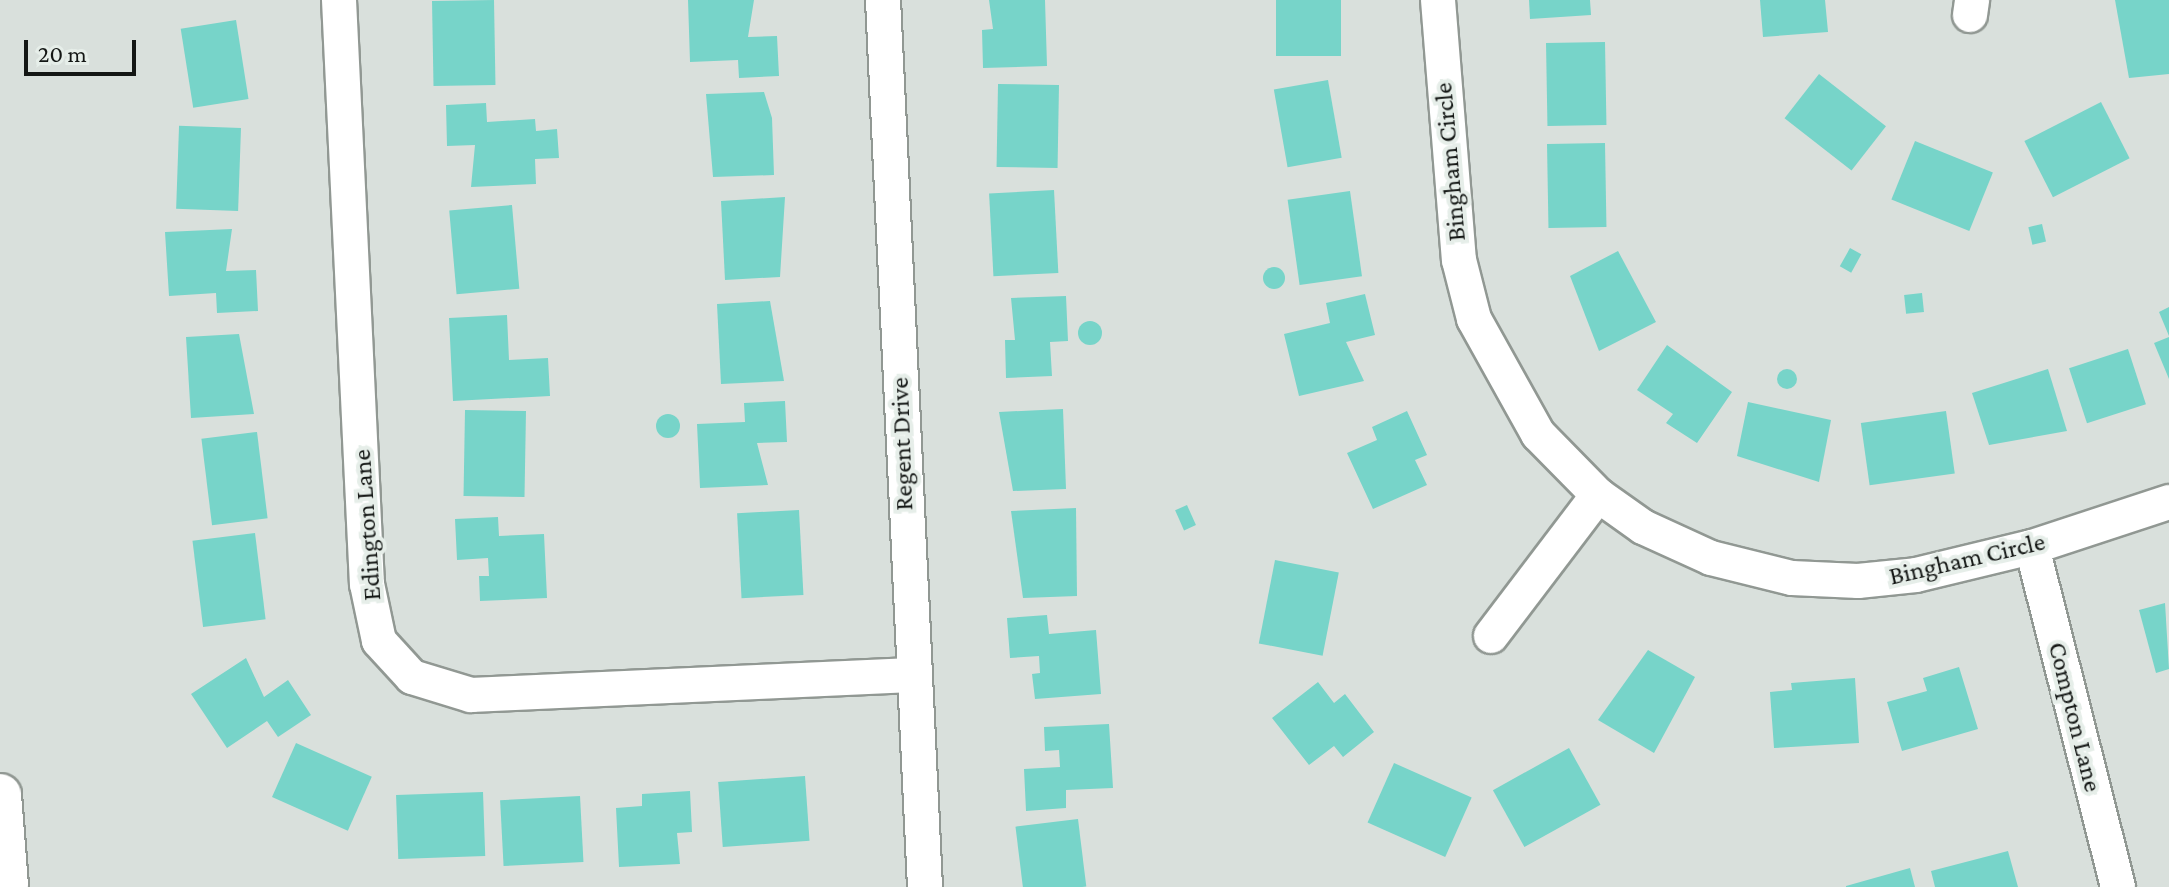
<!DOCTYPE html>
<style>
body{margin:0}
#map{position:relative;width:2169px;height:887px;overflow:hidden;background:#d9e0dc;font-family:"Crimson Pro",serif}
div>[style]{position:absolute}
.building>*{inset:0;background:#77d4c9;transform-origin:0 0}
.round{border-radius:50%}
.roads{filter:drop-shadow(2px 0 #919893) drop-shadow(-2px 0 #919893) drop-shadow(0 2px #919893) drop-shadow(0 -2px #919893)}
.minor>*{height:34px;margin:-17px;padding:0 17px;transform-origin:17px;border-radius:17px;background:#fff}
.tertiary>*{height:42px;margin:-21px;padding:0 21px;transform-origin:21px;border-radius:21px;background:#fff}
span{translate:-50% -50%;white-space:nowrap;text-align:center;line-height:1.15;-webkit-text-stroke:8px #e6eee9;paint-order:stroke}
.street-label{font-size:26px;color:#141715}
.scale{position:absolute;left:24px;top:40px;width:112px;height:36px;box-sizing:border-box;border:4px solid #141715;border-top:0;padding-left:10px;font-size:24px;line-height:28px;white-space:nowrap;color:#141715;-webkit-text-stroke:6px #e6eee9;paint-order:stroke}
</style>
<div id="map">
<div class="building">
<div style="left:494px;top:0;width:85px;height:62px;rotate:89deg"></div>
<div style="clip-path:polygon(688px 0,754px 0,748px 37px,777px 36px,779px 76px,739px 78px,738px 60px,690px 62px)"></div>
<div style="clip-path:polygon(989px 0,1045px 0,1047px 66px,983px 68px,982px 30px,993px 29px)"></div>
<div style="left:1276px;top:0;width:65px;height:56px"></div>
<div style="clip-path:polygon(1529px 0,1590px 0,1591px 15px,1530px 19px)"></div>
<div style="clip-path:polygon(1760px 0,1825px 0,1828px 32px,1763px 37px)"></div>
<div style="clip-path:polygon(2115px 0,2169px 0,2169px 74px,2129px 78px)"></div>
<div style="left:236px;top:20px;width:80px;height:56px;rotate:81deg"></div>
<div style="left:1605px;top:42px;width:83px;height:59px;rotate:89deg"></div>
<div style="left:1819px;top:74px;width:85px;height:56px;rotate:38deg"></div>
<div style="left:1328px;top:80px;width:79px;height:55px;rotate:80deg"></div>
<div style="left:1059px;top:85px;width:83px;height:61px;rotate:91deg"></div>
<div style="clip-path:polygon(764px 92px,772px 118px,774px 175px,713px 177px,706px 94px)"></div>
<div style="left:2101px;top:102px;width:63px;height:86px;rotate:63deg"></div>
<div style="clip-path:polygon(486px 103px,487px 122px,535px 119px,536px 131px,557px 129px,559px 158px,535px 159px,536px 184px,471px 187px,475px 145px,447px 146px,446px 105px)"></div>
<div style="left:241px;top:128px;width:83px;height:62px;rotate:92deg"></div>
<div style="left:1915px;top:141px;width:84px;height:63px;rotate:22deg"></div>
<div style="left:1605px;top:143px;width:84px;height:58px;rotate:89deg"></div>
<div style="left:1054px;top:190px;width:83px;height:65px;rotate:87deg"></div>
<div style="left:1350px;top:191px;width:86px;height:63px;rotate:82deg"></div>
<div style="clip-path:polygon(785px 197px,780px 277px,725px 280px,721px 201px)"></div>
<div style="left:512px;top:205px;width:84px;height:63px;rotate:85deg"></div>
<div style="left:2042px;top:224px;width:18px;height:14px;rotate:77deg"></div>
<div style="clip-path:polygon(232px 229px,226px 271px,256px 270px,258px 311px,217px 313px,216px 293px,169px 296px,165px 232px)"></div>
<div style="left:1850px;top:248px;width:13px;height:21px;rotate:29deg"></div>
<div style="clip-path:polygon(1618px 251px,1656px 322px,1599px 351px,1570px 276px)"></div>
<div class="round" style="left:1263px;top:267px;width:22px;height:22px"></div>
<div style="left:1922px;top:293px;width:19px;height:18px;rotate:84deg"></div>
<div style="clip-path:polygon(1365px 294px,1375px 335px,1346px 342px,1364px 381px,1299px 396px,1284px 334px,1330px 323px,1326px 303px)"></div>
<div style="clip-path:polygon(1066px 296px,1068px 341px,1050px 342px,1052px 376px,1006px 378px,1005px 340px,1015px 340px,1011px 298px)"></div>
<div style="clip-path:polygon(770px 301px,784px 381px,721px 384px,717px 304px)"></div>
<div style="clip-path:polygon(2169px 307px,2169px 336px,2159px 312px)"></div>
<div style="clip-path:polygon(507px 315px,509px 360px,548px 358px,550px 396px,453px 401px,449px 318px)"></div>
<div class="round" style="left:1078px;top:321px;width:24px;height:24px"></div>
<div style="clip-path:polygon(239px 334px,254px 414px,191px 418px,186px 337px)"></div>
<div style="clip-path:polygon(2169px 337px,2169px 379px,2154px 343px)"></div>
<div style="clip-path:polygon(1667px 345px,1732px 392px,1697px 443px,1666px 423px,1673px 414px,1637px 390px)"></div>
<div style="left:2128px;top:349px;width:58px;height:62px;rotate:72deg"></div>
<div class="round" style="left:1777px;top:369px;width:20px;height:20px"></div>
<div style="clip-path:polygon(2048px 369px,2067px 431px,1989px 445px,1972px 393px)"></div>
<div style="clip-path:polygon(785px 401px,787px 442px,757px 443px,768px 485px,700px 488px,697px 424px,745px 422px,744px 403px)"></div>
<div style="clip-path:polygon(1748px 402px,1831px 420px,1819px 482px,1737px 456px)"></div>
<div style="clip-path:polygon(1063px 409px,1066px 489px,1013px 491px,999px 412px)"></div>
<div style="left:526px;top:411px;width:86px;height:61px;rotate:91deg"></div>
<div style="clip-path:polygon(1407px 411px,1427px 455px,1415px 460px,1427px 485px,1373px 509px,1347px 453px,1377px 440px,1372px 427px)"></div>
<div style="left:1946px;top:411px;width:63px;height:86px;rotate:82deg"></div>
<div class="round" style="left:656px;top:414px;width:24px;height:24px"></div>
<div style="left:257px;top:432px;width:87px;height:56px;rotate:83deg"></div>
<div style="left:1187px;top:505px;width:22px;height:13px;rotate:66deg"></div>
<div style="clip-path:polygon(1076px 508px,1077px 596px,1023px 598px,1011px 511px)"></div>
<div style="left:799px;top:510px;width:85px;height:62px;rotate:87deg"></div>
<div style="clip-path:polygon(498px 517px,499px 536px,544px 534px,547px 598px,480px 601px,479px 576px,489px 576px,488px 558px,457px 560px,455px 519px)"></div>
<div style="left:255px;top:533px;width:87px;height:63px;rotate:83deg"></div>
<div style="left:1275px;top:560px;width:65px;height:85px;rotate:11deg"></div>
<div style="clip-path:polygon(2165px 603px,2169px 669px,2156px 673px,2139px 610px)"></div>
<div style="clip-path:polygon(1047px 615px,1049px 634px,1096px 630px,1101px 694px,1035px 699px,1032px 674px,1040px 673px,1039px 656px,1010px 658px,1007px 618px)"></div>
<div style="clip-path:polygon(1648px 650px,1695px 677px,1654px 753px,1598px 720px)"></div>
<div style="clip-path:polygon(246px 658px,264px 697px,288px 680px,311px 715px,278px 737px,267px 721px,227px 748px,191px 694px)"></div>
<div style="clip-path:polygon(1959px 667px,1978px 729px,1902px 751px,1887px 702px,1927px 691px,1923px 678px)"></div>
<div style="clip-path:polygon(1855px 678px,1859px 743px,1774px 748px,1770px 692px,1792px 690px,1791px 683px)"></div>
<div style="clip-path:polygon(1318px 682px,1334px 703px,1345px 694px,1374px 732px,1343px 757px,1334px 746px,1309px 765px,1272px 718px)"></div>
<div style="clip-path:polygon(1109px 724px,1113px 788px,1066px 790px,1066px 808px,1026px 811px,1024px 769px,1060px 767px,1059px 750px,1045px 751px,1044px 727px)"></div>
<div style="left:296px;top:743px;width:83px;height:59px;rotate:24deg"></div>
<div style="left:1569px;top:748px;width:65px;height:87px;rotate:61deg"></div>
<div style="left:1394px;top:763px;width:85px;height:65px;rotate:24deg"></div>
<div style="left:805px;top:776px;width:65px;height:87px;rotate:86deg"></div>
<div style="clip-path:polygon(690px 791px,692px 832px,677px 833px,680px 864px,619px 867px,616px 808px,642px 806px,642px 794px)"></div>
<div style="left:483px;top:792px;width:64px;height:87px;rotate:88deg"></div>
<div style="left:580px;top:796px;width:66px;height:80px;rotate:87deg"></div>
<div style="left:1078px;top:819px;width:68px;height:63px;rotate:83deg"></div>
<div style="clip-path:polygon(2008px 851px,2018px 887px,1935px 887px,1931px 871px)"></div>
<div style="clip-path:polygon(1910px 868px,1915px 887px,1846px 887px,1846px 886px)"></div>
</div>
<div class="roads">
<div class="minor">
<div style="left:339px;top:0;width:585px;rotate:87.26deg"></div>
<div style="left:367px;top:584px;width:58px;rotate:78.1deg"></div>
<div style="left:379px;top:641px;width:49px;rotate:47.5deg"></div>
<div style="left:412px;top:677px;width:62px;rotate:17deg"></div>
<div style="left:471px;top:695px;width:441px;rotate:-2.6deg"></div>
<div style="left:883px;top:0;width:888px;rotate:87.29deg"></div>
<div style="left:1438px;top:0;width:261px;rotate:85.4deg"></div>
<div style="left:1459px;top:260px;width:61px;rotate:75.7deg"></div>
<div style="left:1474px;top:319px;width:132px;rotate:60.9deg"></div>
<div style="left:1538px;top:434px;width:86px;rotate:45.5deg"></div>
<div style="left:1598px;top:495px;width:55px;rotate:35.4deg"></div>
<div style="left:1643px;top:527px;width:75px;rotate:24.5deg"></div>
<div style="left:1711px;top:558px;width:83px;rotate:13.9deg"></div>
<div style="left:1792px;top:578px;width:66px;rotate:2.6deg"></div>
<div style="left:1858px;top:581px;width:58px;rotate:-5.9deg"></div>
<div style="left:1916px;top:575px;width:119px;rotate:-13.6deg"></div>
<div style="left:2032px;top:547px;width:144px;rotate:-18.2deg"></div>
<div style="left:1970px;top:15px;width:15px;rotate:-82deg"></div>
<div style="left:2032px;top:547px;width:351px;rotate:75.8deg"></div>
<div style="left:1491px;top:636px;width:177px;rotate:-52.8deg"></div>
</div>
<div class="tertiary">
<div style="left:0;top:795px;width:92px;rotate:85.6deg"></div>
</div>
</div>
<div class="street-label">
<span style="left:1450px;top:162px;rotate:-95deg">Bingham Circle</span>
<span style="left:902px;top:444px;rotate:-92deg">Regent Drive</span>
<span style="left:367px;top:525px;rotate:-94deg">Edington Lane</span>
<span style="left:1967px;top:559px;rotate:-13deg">Bingham Circle</span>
<span style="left:2075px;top:717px;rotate:76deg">Compton Lane</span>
</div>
<div class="scale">20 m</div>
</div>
